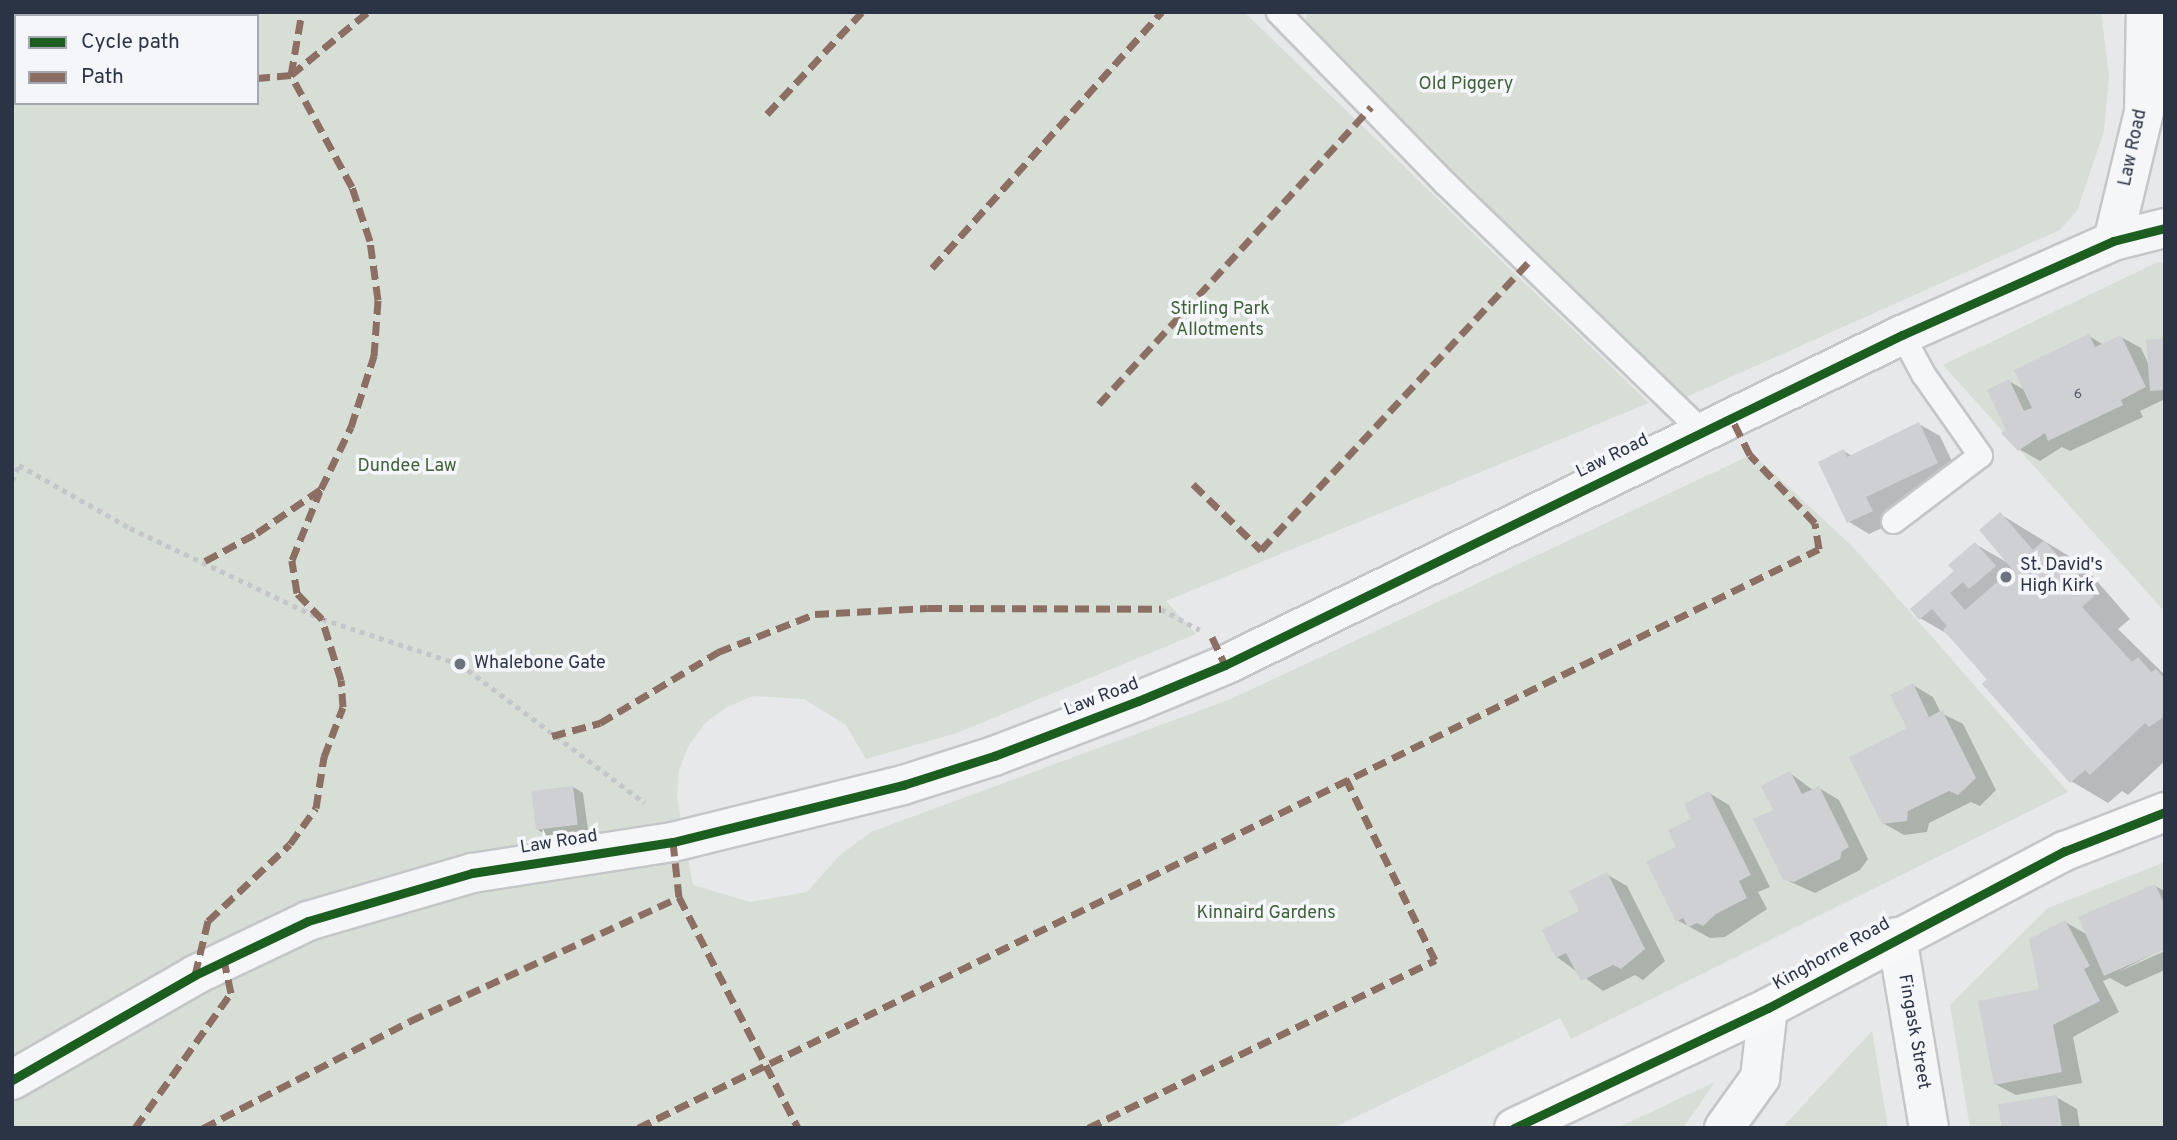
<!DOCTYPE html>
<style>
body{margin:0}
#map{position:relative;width:2177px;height:1140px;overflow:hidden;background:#e6e8ea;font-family:Overpass,sans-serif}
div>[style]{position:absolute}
.green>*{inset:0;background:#d6ded6}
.shadow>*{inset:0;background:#0003}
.building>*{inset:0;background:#ced0d3;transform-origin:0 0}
.path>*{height:4.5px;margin-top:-2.25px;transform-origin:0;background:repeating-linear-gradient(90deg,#c5c6ca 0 5px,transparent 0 10px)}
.roads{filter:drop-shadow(2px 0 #c4c6c8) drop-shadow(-2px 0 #c4c6c8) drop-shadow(0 2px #c4c6c8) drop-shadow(0 -2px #c4c6c8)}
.lane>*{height:23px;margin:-11.5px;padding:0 11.5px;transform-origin:11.5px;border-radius:11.5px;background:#f5f6f7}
.street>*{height:38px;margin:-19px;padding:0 19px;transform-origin:19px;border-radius:19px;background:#f5f6f7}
.secondary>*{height:38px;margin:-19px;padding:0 19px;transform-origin:19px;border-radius:19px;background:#f8f8f8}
.quiet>*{height:7px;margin-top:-3.5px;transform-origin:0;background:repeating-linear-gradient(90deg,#8d6e63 0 14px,transparent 0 21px)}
.cycleway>*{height:9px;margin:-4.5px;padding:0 4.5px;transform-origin:4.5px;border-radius:4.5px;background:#1b5e20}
.dots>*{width:19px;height:19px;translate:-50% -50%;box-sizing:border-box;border:4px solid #f4f6f9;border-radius:50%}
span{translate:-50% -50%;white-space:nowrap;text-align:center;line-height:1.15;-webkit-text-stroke:7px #f4f6f9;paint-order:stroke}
.number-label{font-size:14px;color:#545c69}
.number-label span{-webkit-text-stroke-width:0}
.park-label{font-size:18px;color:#3f6138}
.street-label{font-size:18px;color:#2b3445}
.poi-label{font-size:18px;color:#2b3445}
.left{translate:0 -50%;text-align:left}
.frame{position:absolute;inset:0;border:14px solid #2b3445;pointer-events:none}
.legend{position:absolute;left:14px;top:14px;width:245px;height:91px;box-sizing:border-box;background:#f4f6f9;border:2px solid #a4a8b1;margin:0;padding:9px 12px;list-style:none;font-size:21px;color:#2b3445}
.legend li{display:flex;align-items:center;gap:14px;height:35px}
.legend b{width:35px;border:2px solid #a4a8b1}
</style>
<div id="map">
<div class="green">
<div style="clip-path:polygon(evenodd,12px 12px,1244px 12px,1649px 403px,1166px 601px,1196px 634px,957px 733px,866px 759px,846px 725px,804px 699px,753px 696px,727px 707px,705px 723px,689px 745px,679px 770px,677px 798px,693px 885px,750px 902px,807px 892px,839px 856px,871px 832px,1231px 699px,1753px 454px,1853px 547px,2068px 792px,1571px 1039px,1560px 1018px,1333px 1128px,12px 1128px,12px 12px,16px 16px,257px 16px,257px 103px,16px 103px,16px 16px)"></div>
<div style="clip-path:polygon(1307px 12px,2101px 12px,2109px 76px,2104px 131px,2077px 211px,2060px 230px,1686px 397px,1318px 41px,1306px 19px)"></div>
<div style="clip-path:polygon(2158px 262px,2165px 262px,2165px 612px,1943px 365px)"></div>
<div style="clip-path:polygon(2165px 862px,2165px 1128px,1970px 1128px,1950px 1005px,2048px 908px)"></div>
<div style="clip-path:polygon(1872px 1031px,1888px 1128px,1782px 1128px)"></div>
<div style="clip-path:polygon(1715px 1082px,1683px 1128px,1617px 1128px)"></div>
</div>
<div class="shadow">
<div style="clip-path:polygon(2089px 336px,2104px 345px,2121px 337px,2141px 348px,2149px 365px,2165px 340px,2165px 399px,2140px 411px,2143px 417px,2070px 451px,2062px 447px,2040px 461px,2019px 449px,2008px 431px,2009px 381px,2026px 391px)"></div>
<div style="clip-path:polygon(1919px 424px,1940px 436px,1958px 474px,1886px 509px,1893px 523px,1869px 534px,1849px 522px,1844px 451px,1852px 456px)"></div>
<div style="clip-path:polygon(2000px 514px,2082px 564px,2130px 619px,2118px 629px,2165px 675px,2165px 761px,2128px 795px,2122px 791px,2108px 803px,2071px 781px,1951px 636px,1920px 618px,1975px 544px,2010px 564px)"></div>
<div style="clip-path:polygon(1913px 685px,1933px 697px,1941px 713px,1963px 724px,1996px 790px,1980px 806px,1971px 802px,1929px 823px,1927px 832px,1904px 835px,1883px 823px,1909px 729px)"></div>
<div style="clip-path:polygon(1790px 773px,1814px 791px,1819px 788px,1839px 800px,1868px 859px,1860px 870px,1815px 893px,1784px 879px,1775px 811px)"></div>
<div style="clip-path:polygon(573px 787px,583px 793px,588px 830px,548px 836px,538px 830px)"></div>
<div style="clip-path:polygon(1709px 793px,1729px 805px,1770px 887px,1758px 892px,1767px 909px,1725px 937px,1710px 938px,1677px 920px,1678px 848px)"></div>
<div style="clip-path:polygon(1606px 874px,1627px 886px,1665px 961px,1643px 980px,1635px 975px,1603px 991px,1557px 957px)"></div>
<div style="clip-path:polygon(2155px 886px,2165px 891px,2165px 948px,2116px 973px,2165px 951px,2165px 970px,2126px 987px,2110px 978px,2103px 981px,2119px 1012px,2073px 1037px,2082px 1083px,2016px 1095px,1995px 1084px,2041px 990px,2065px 922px,2088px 935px)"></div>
<div style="clip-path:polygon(2056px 1097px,2077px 1109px,2080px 1128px,2004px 1128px)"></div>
</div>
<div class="building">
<div style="clip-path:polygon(2089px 334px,2095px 347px,2121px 335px,2146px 387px,2121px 400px,2123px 405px,2048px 441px,2045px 433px,2018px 451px,2001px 433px,2006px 430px,1987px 390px,2009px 379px,2024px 411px,2032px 408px,2014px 370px)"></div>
<div style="clip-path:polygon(2165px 338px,2165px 390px,2150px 391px,2146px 340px)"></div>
<div style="clip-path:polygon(1919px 422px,1938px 463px,1866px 497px,1873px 511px,1847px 523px,1818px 462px,1844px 449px,1847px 457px)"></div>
<div style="clip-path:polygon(2000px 512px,2033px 550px,2044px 540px,2094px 596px,2082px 607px,2132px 662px,2138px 657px,2151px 672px,2156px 669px,2165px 679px,2165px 716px,2149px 727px,2145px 723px,2090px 775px,2085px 770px,2070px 783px,1982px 684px,1987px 679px,1943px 630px,1947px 626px,1932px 609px,1919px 620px,1910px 609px,1954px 571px,1948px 565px,1975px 542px,1996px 566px,1969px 589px,1963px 582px,1950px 593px,1965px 610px,2012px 569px,1979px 530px)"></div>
<div style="clip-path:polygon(1913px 683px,1929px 717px,1942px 710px,1976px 778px,1958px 795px,1949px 791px,1908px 811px,1907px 821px,1882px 824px,1849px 757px,1907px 728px,1890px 695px)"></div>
<div style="clip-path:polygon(1790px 771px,1802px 794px,1819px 786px,1849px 847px,1842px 851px,1840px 859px,1794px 882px,1783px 880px,1753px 819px,1773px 810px,1761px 786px)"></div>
<div style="left:573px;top:786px;width:39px;height:42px;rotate:83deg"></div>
<div style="clip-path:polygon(1709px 791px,1751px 875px,1739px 881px,1747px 898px,1716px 914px,1703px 926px,1697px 923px,1688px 927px,1683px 918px,1676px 922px,1646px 862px,1676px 847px,1668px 830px,1691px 819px,1684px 804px)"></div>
<div style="clip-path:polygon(1607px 872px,1645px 949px,1621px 969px,1613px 965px,1581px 981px,1566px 953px,1556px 958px,1542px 930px,1579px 911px,1569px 891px)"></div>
<div style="clip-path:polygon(2155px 884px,2165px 905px,2165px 949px,2104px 976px,2078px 917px)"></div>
<div style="clip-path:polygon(2065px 920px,2090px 966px,2084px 969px,2100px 1001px,2053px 1025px,2062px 1072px,1994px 1085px,1978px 1001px,2039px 989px,2029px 939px)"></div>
<div style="clip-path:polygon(2057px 1095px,2062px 1128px,2002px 1128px,1998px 1104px)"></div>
</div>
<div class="path">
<div style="left:12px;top:481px;width:17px;rotate:-66deg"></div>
<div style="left:19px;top:465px;width:128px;rotate:29.6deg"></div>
<div style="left:130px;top:528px;width:212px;rotate:25.4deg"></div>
<div style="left:322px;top:619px;width:145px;rotate:18.1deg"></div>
<div style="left:460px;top:664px;width:231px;rotate:36.9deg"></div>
<div style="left:1161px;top:609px;width:44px;rotate:28.3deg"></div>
</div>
<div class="roads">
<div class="lane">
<div style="left:1278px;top:12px;width:239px;rotate:45.7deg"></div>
<div style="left:1445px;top:183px;width:357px;rotate:44deg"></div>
<div style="left:1893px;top:521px;width:109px;rotate:-37.2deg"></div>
<div style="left:1980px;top:455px;width:99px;rotate:-125.1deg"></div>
<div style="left:1923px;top:374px;width:44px;rotate:-118.3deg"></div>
</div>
<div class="street">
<div style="left:2113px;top:241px;width:133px;rotate:-76.5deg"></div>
<div style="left:2144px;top:112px;width:100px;rotate:-88.9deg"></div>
<div style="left:1897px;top:937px;width:194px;rotate:80.5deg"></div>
<div style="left:12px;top:1080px;width:211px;rotate:-29.8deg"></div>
<div style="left:195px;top:975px;width:125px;rotate:-25.5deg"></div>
<div style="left:308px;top:921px;width:171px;rotate:-16.3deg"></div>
<div style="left:472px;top:873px;width:203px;rotate:-8.8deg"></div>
<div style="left:673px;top:842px;width:237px;rotate:-13.9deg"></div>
<div style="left:903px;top:785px;width:96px;rotate:-17.7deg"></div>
<div style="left:994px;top:756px;width:154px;rotate:-20.9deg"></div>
<div style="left:1138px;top:701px;width:94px;rotate:-22.5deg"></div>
<div style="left:1225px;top:665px;width:753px;rotate:-25.99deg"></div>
<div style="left:1902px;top:335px;width:231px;rotate:-24deg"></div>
<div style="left:2113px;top:241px;width:54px;rotate:-14deg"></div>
<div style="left:1724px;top:1128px;width:62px;rotate:-54.2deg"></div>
<div style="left:1760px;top:1078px;width:70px;rotate:-83.5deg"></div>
</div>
<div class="secondary">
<div style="left:1514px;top:1128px;width:281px;rotate:-25.3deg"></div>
<div style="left:1768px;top:1008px;width:336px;rotate:-27.9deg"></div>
<div style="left:2065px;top:851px;width:107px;rotate:-21.3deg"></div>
</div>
</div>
<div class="quiet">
<div style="left:12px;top:18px;width:4px;rotate:14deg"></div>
<div style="left:291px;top:75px;width:99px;rotate:-39.3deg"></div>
<div style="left:291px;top:75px;width:64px;rotate:-80.1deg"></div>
<div style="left:767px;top:114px;width:139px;rotate:-47deg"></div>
<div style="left:932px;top:268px;width:344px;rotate:-48.1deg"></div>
<div style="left:1099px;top:404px;width:403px;rotate:-47.5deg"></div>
<div style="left:1193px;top:484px;width:95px;rotate:44.1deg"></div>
<div style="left:1261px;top:550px;width:392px;rotate:-47.1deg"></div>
<div style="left:205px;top:561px;width:59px;rotate:-28.3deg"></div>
<div style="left:257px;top:533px;width:78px;rotate:-34.5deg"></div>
<div style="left:321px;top:489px;width:69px;rotate:-64.2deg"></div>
<div style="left:351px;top:427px;width:75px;rotate:-72.1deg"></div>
<div style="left:374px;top:356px;width:56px;rotate:-85.9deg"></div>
<div style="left:378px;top:300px;width:60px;rotate:-97.7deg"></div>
<div style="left:370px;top:241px;width:57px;rotate:-108.4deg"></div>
<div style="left:352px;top:187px;width:128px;rotate:-118.6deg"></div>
<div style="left:291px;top:75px;width:34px;rotate:175deg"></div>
<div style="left:1212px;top:637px;width:31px;rotate:65deg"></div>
<div style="left:552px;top:736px;width:50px;rotate:-15.2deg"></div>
<div style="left:600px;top:723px;width:138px;rotate:-31deg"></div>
<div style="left:718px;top:652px;width:104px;rotate:-21.4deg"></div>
<div style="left:815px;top:614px;width:113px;rotate:-3deg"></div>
<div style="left:928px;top:608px;width:233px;rotate:0.2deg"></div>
<div style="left:673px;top:842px;width:55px;rotate:83.8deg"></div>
<div style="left:195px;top:975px;width:56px;rotate:-76.5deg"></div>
<div style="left:208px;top:921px;width:112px;rotate:-43.2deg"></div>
<div style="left:290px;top:844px;width:44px;rotate:-54.2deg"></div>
<div style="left:316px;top:808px;width:52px;rotate:-81.1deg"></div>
<div style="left:324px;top:757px;width:53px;rotate:-69.2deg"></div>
<div style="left:343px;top:707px;width:27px;rotate:-94deg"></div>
<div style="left:341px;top:680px;width:64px;rotate:-107.3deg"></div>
<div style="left:322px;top:619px;width:36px;rotate:-134deg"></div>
<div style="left:297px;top:593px;width:33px;rotate:-99deg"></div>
<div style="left:292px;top:560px;width:74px;rotate:-67.9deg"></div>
<div style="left:135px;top:1128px;width:166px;rotate:-54.6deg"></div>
<div style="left:231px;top:993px;width:34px;rotate:-102deg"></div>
<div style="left:203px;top:1128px;width:233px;rotate:-27.3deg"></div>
<div style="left:410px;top:1021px;width:296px;rotate:-24.7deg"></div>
<div style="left:679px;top:897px;width:260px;rotate:62.7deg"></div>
<div style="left:638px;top:1128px;width:1315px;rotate:-26.12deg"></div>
<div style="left:1819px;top:549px;width:26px;rotate:-99deg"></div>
<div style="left:1815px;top:523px;width:94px;rotate:-133.7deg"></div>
<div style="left:1750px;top:455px;width:42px;rotate:-116.6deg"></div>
<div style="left:1088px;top:1128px;width:386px;rotate:-25.8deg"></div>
<div style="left:1435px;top:960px;width:202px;rotate:-116.2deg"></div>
</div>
<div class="cycleway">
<div style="left:12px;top:1080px;width:211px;rotate:-29.8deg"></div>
<div style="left:195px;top:975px;width:125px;rotate:-25.5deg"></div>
<div style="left:308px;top:921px;width:171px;rotate:-16.3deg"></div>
<div style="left:472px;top:873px;width:203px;rotate:-8.8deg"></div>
<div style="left:673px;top:842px;width:237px;rotate:-13.9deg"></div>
<div style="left:903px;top:785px;width:96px;rotate:-17.7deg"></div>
<div style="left:994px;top:756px;width:154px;rotate:-20.9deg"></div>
<div style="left:1138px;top:701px;width:94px;rotate:-22.5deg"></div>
<div style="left:1225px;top:665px;width:753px;rotate:-25.99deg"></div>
<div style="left:1902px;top:335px;width:231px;rotate:-24deg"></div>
<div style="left:2113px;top:241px;width:54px;rotate:-14deg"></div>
<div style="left:1514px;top:1128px;width:281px;rotate:-25.3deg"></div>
<div style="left:1768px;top:1008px;width:336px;rotate:-27.9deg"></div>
<div style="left:2065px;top:851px;width:107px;rotate:-21.3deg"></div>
</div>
<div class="dots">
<div style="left:2006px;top:577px;background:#6c737f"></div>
<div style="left:460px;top:664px;background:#6c737f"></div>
</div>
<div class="number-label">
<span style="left:2078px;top:395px">6</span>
</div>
<div class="park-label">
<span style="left:1466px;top:85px">Old Piggery</span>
<span style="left:1220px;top:321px">Stirling Park<br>Allotments</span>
<span style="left:407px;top:467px">Dundee Law</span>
<span style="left:1266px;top:914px">Kinnaird Gardens</span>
</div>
<div class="street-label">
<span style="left:2134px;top:148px;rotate:-78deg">Law Road</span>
<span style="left:1613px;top:457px;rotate:-26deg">Law Road</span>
<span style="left:1102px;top:698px;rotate:-21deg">Law Road</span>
<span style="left:559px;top:843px;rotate:-9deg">Law Road</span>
<span style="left:1832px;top:955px;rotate:-29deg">Kinghorne Road</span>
<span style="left:1913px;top:1032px;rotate:80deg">Fingask Street</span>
</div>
<div class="poi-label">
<span class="left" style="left:2020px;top:577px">St. David's<br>High Kirk</span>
<span class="left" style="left:474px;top:664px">Whalebone Gate</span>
</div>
<div class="frame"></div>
<ul class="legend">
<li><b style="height:9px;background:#1b5e20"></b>Cycle path</li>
<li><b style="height:9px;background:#8d6e63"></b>Path</li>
</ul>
</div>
